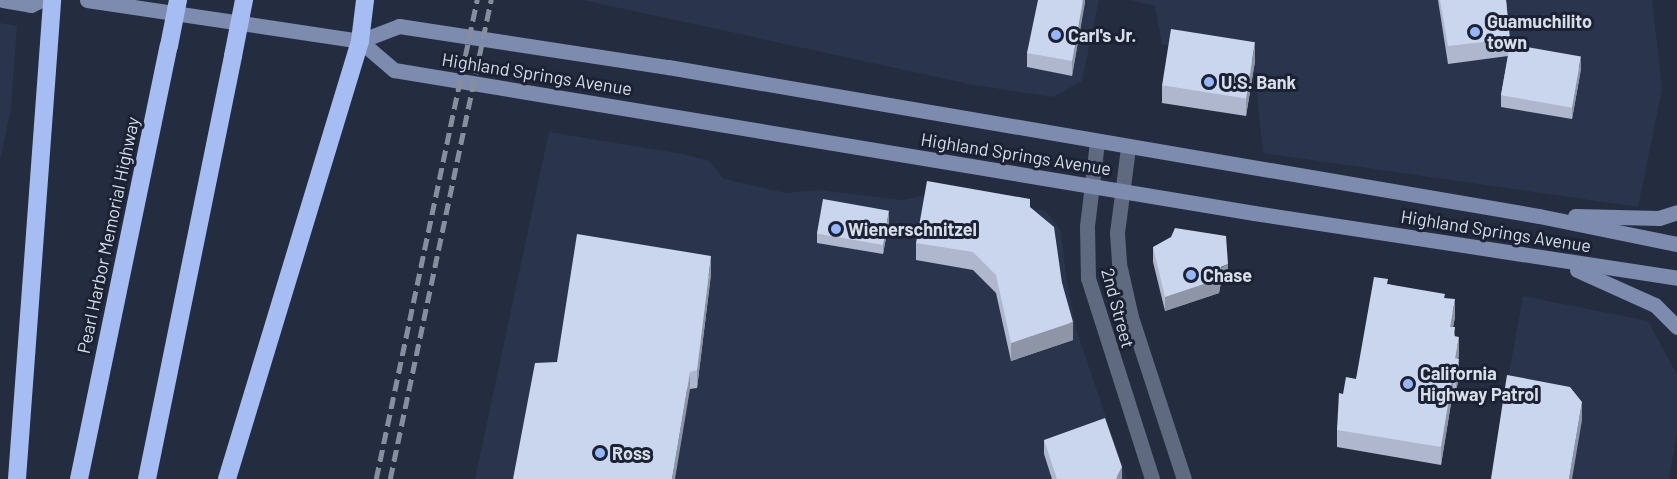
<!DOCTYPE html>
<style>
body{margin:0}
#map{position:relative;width:1677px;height:479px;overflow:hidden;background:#242c3f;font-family:Barlow,sans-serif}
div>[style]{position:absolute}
.built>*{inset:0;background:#2a344d}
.tertiary>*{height:15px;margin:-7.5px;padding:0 7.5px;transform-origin:7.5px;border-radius:7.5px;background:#5f697f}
.secondary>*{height:15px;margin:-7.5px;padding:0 7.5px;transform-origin:7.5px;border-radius:7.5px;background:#7c8bae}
.motorway>*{height:18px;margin:-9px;padding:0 9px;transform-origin:9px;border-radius:9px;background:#a5bdf3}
.rail>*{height:4.5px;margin-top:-2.25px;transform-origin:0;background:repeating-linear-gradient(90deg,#878e9d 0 12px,transparent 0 18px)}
.motorway-bridge>*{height:18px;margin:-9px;padding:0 9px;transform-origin:9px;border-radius:9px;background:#a5bdf3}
.wall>*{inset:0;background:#aeb7cd}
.shaded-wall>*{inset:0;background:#8d95a7}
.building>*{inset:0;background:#cad5ee;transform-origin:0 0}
.dots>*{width:16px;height:16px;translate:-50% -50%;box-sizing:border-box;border:3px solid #1b2234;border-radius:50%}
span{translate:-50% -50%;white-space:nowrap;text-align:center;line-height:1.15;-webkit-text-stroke:6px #1b2234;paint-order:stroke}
.poi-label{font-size:18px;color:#d7dde9;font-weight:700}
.left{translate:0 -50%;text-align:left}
.street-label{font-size:18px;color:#d7dde9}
</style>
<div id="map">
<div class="built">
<div style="clip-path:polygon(583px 0,1099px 0,1082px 81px,1053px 97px,974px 85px)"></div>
<div style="clip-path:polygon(1130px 0,1652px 0,1662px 89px,1638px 207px,1263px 153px,1252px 46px,1162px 45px,1155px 6px)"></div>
<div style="clip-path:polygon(0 23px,17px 26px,11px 108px,0 161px)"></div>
<div style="clip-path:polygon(549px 132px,683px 154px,709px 161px,724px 179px,786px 193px,818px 190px,903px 200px,925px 195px,1046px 211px,1061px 231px,1066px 277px,1077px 332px,1127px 479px,475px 479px)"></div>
<div style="clip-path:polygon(1523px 296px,1648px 321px,1677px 375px,1677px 434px,1669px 479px,1490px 479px)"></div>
</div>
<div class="tertiary">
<div style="left:1097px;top:142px;width:85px;rotate:96.8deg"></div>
<div style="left:1087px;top:226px;width:52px;rotate:88.9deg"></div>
<div style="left:1088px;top:278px;width:211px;rotate:72.3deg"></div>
<div style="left:1128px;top:148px;width:86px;rotate:97.4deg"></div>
<div style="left:1117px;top:233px;width:31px;rotate:86deg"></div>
<div style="left:1119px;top:264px;width:54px;rotate:77.2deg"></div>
<div style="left:1131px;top:317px;width:170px;rotate:71.9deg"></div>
</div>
<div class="secondary">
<div style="left:3px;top:0;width:28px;rotate:10deg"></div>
<div style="left:31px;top:5px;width:11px;rotate:-27deg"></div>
<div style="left:87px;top:0;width:276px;rotate:8.5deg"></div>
<div style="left:360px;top:41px;width:42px;rotate:-21deg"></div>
<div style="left:399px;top:26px;width:272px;rotate:8.7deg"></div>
<div style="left:668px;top:67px;width:884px;rotate:9.71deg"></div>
<div style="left:1539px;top:216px;width:141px;rotate:11.5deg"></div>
<div style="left:360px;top:41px;width:45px;rotate:40.5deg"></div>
<div style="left:394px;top:70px;width:872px;rotate:9.44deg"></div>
<div style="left:1254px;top:213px;width:428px;rotate:8.7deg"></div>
<div style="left:1575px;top:216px;width:84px;rotate:1.4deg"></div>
<div style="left:1659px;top:218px;width:19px;rotate:-18deg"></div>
<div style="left:1577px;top:270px;width:85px;rotate:24.2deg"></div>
<div style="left:1655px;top:305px;width:31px;rotate:45deg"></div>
</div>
<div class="motorway">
<div style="left:17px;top:479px;width:480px;rotate:-85.8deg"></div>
<div style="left:79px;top:479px;width:442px;rotate:-78.3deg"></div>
<div style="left:147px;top:479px;width:432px;rotate:-78.5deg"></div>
<div style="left:227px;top:479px;width:458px;rotate:-73.1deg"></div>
<div style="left:360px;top:41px;width:41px;rotate:-83deg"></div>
</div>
<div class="rail">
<div style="left:376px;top:479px;width:490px;rotate:-78.1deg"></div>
<div style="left:390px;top:479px;width:490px;rotate:-78.1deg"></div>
</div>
<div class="motorway-bridge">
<div style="left:169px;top:46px;width:47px;rotate:-78.9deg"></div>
<div style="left:233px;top:56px;width:57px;rotate:-78.9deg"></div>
</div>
<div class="wall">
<div style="clip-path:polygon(1085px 0,1072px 76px,1027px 67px,1027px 53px)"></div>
<div style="clip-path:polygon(1438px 0,1506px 0,1510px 44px,1581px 69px,1572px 119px,1501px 107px,1501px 95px,1508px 56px,1448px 64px)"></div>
<div style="clip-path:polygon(1255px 61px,1246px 116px,1162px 103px,1162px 85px)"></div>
<div style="clip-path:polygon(1030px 208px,1062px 283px,1073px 340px,1011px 361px,996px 293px,973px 270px,916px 260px,916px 243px)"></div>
<div style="clip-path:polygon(889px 221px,883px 254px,817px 243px,817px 233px)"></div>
<div style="clip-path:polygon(1153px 247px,1228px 279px,1221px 282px,1219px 293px,1165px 311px,1153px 262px)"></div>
<div style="clip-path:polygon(711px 274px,697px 388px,690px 389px,557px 362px)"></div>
<div style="clip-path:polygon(1388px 284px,1445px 298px,1455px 317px,1453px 327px,1459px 354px,1458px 359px,1459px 377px,1456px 391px,1453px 391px,1441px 465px,1337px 447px,1337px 430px,1343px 394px,1356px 379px)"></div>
<div style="clip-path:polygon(1044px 440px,1122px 479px,1052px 479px,1044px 454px)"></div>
</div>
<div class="shaded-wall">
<div style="clip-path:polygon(1083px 0,1085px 0,1085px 3px,1072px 76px,1072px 61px)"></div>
<div style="clip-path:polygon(1255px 43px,1255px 61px,1246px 116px,1246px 98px)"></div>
<div style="clip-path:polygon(1581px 57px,1581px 69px,1572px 119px,1572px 107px)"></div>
<div style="clip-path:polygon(889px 211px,889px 221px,883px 254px,883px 244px)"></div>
<div style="clip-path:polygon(711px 256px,711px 274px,697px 388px,697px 370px)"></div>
<div style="clip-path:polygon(1228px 264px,1228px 279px,1221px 282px,1219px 293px,1165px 311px,1165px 297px)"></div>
<div style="clip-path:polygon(1455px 299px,1455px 317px,1450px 344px,1450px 327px)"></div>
<div style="clip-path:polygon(1073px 322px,1073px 340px,1011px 361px,1011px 343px)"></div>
<div style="clip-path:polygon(1459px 337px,1459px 354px,1456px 373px,1455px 358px)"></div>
<div style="clip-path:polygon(1459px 359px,1459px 377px,1456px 391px,1456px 374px)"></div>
<div style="clip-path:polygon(690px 372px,690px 389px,675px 479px,672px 479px)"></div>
<div style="clip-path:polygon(1453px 373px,1453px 391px,1441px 465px,1441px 447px)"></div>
<div style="clip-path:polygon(1582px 402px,1582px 420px,1572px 479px,1569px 479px)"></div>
<div style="clip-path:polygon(1122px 467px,1122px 479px,1116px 479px)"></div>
</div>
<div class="building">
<div style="clip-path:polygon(1038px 0,1083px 0,1072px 61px,1027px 53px)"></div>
<div style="clip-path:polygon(1440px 0,1506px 0,1510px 39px,1448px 46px)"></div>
<div style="left:1171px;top:29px;width:85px;height:57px;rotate:9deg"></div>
<div style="left:1510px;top:44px;width:72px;height:52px;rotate:10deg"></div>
<div style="clip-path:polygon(927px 181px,1030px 199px,1030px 207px,1054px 227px,1062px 283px,1073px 322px,1011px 343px,996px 275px,973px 252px,916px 243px)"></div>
<div style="left:823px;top:199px;width:67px;height:35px;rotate:10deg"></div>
<div style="clip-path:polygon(1175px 228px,1226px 236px,1228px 264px,1221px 267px,1219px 279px,1165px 297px,1153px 247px,1171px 237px)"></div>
<div style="clip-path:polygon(577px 234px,711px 256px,697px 370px,690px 372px,672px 479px,513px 479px,535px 363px,557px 362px)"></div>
<div style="clip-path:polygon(1374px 277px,1388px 279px,1387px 284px,1445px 294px,1444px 298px,1455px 299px,1450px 327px,1455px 327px,1454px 336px,1459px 337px,1455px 358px,1459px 359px,1456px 374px,1453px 373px,1441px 447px,1337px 430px,1339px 393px,1343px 394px,1346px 377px,1356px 379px)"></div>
<div style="clip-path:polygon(1507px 375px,1570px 387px,1582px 402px,1569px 479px,1491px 479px)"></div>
<div style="clip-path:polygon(1105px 418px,1122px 467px,1116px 479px,1057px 479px,1044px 440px)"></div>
</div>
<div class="dots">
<div style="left:1475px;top:32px;background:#97b6fd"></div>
<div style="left:1056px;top:35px;background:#97b6fd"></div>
<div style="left:1209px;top:82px;background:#97b6fd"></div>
<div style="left:836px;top:229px;background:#97b6fd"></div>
<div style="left:1191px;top:275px;background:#97b6fd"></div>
<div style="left:1408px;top:384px;background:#97b6fd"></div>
<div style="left:600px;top:453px;background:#97b6fd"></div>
</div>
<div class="poi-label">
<span class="left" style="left:1487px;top:32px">Guamuchilito<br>town</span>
<span class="left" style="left:1068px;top:35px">Carl's Jr.</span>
<span class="left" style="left:1221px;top:82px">U.S. Bank</span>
<span class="left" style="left:848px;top:229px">Wienerschnitzel</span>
<span class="left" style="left:1203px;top:275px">Chase</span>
<span class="left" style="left:1420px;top:384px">California<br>Highway Patrol</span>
<span class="left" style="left:612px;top:453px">Ross</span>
</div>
<div class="street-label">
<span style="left:537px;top:74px;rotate:9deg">Highland Springs Avenue</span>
<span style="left:1016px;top:154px;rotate:9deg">Highland Springs Avenue</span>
<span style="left:1496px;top:231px;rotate:9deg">Highland Springs Avenue</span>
<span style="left:108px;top:235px;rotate:-78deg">Pearl Harbor Memorial Highway</span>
<span style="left:1118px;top:308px;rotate:75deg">2nd Street</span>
</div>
</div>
